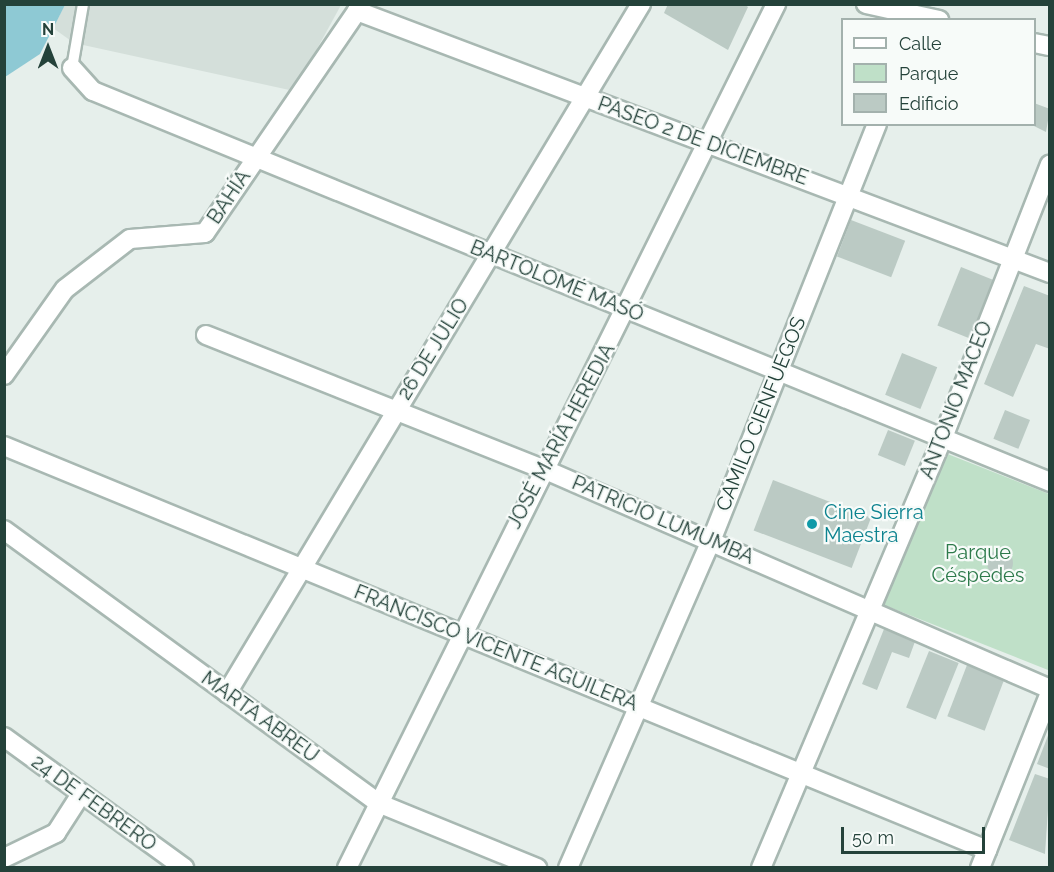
<!DOCTYPE html>
<meta charset="utf-8">
<style>
body{margin:0}
#map{position:relative;width:1054px;height:872px;overflow:hidden;background:#e6efeb;font-family:Raleway,sans-serif}
div>[style]{position:absolute}
.built>*{inset:0;background:#d4dfda}
.green>*{inset:0;background:#bfe0c8}
.water>*{inset:0;background:#8ec9d4}
.building>*{inset:0;background:#bbcac4;transform-origin:0 0}
.round{border-radius:50%}
.roads{filter:drop-shadow(2px 0 #a8b8b2) drop-shadow(-2px 0 #a8b8b2) drop-shadow(0 2px #a8b8b2) drop-shadow(0 -2px #a8b8b2)}
.service>*{height:10px;margin:-5px;padding:0 5px;transform-origin:5px;border-radius:5px;background:#fff}
.minor>*{height:18px;margin:-9px;padding:0 9px;transform-origin:9px;border-radius:9px;background:#fff}
.tertiary>*{height:18px;margin:-9px;padding:0 9px;transform-origin:9px;border-radius:9px;background:#fff}
.secondary>*{height:18px;margin:-9px;padding:0 9px;transform-origin:9px;border-radius:9px;background:#fff}
.dots>*{width:16px;height:16px;translate:-50% -50%;box-sizing:border-box;border:3px solid #f7fbf9;border-radius:50%}
span{translate:-50% -50%;white-space:nowrap;text-align:center;line-height:1.15;-webkit-text-stroke:4.5px #f7fbf9;paint-order:stroke}
.street-label{font-size:20px;color:#24423a}
.culture-label{font-size:20px;color:#0d838f}
.left{translate:0 -50%;text-align:left}
.park-label{font-size:20px;color:#2d7a4b}
.frame{position:absolute;inset:0;border:6px solid #24423a;pointer-events:none}
.legend{position:absolute;left:841px;top:18px;width:195px;height:108px;box-sizing:border-box;background:#f7fbf9;border:2px solid #a3b1ad;margin:0;padding:8px 10px;list-style:none;font-size:18px;color:#24423a}
.legend li{display:flex;align-items:center;gap:12px;height:30px}
.legend b{width:30px;border:2px solid #a3b1ad}
.north{position:absolute;left:18px;top:18px;width:60px;height:60px;-webkit-text-stroke:4px #f7fbf9;paint-order:stroke;rotate:0deg;font-size:16px;font-weight:700;line-height:24px;text-align:center;color:#24423a}
.north::after{content:'';display:block;margin:auto;width:21px;height:27px;background:#24423a;clip-path:polygon(50% 0,100% 100%,50% 72%,0 100%)}
.scale{position:absolute;left:841px;top:827px;width:144px;height:27px;box-sizing:border-box;border:3px solid #24423a;border-top:0;padding-left:8px;font-size:18px;line-height:21px;white-space:nowrap;color:#24423a;-webkit-text-stroke:4px #f7fbf9;paint-order:stroke}
</style>
<div id="map">
<div class="built">
<div style="clip-path:polygon(65px 5px,341px 5px,294px 91px,74px 43px,53px 28px)"></div>
</div>
<div class="green">
<div style="clip-path:polygon(945px 453px,1049px 494px,1048px 670px,884px 605px)"></div>
</div>
<div class="water">
<div style="clip-path:polygon(5px 4px,65px 5px,40px 54px,5px 77px)"></div>
</div>
<div class="building">
<div style="clip-path:polygon(668px 4px,744px 4px,748px 7px,728px 50px,664px 13px)"></div>
<div style="clip-path:polygon(1034px 103px,1050px 109px,1046px 132px,1030px 124px,1034px 124px)"></div>
<div style="left:851px;top:220px;width:58px;height:39px;rotate:21deg"></div>
<div style="left:961px;top:267px;width:35px;height:63px;rotate:22deg"></div>
<div style="clip-path:polygon(1024px 286px,1050px 296px,1050px 349px,1036px 344px,1013px 397px,984px 384px)"></div>
<div style="left:902px;top:353px;width:38px;height:45px;rotate:22deg"></div>
<div style="left:1005px;top:410px;width:27px;height:31px;rotate:22deg"></div>
<div style="left:888px;top:430px;width:29px;height:27px;rotate:22deg"></div>
<div style="left:773px;top:480px;width:105px;height:54px;rotate:21deg"></div>
<div class="round" style="left:987px;top:550px;width:26px;height:26px"></div>
<div style="clip-path:polygon(886px 624px,917px 636px,909px 658px,892px 652px,877px 690px,862px 684px)"></div>
<div style="left:929px;top:651px;width:32px;height:61px;rotate:22deg"></div>
<div style="left:967px;top:665px;width:40px;height:55px;rotate:21deg"></div>
<div style="clip-path:polygon(1049px 733px,1050px 733px,1050px 769px,1037px 764px)"></div>
<div style="clip-path:polygon(1035px 774px,1050px 779px,1045px 854px,1009px 840px)"></div>
</div>
<div class="roads">
<div class="service">
<div style="left:72px;top:68px;width:65px;rotate:-80.2deg"></div>
</div>
<div class="minor">
<div style="left:72px;top:68px;width:31px;rotate:48deg"></div>
<div style="left:93px;top:91px;width:1034px;rotate:22.22deg"></div>
<div style="left:206px;top:335px;width:360px;rotate:21.7deg"></div>
<div style="left:541px;top:468px;width:555px;rotate:23.47deg"></div>
<div style="left:4px;top:375px;width:105px;rotate:-54.7deg"></div>
<div style="left:65px;top:289px;width:82px;rotate:-37.6deg"></div>
<div style="left:130px;top:239px;width:75px;rotate:-4.6deg"></div>
<div style="left:205px;top:233px;width:269px;rotate:-55.6deg"></div>
<div style="left:4px;top:446px;width:1063px;rotate:22.34deg"></div>
<div style="left:4px;top:530px;width:463px;rotate:36.1deg"></div>
<div style="left:378px;top:803px;width:172px;rotate:22.2deg"></div>
<div style="left:227px;top:693px;width:804px;rotate:-59deg"></div>
<div style="left:4px;top:737px;width:223px;rotate:36deg"></div>
<div style="left:4px;top:858px;width:58px;rotate:-25.7deg"></div>
<div style="left:56px;top:833px;width:46px;rotate:-57.3deg"></div>
<div style="left:347px;top:868px;width:965px;rotate:-63.59deg"></div>
<div style="left:568px;top:868px;width:357px;rotate:-66.4deg"></div>
<div style="left:711px;top:541px;width:449px;rotate:-68.3deg"></div>
</div>
<div class="tertiary">
<div style="left:361px;top:4px;width:8px;rotate:120deg"></div>
<div style="left:357px;top:11px;width:741px;rotate:20.71deg"></div>
<div style="left:866px;top:4px;width:75px;rotate:12.4deg"></div>
<div style="left:1034px;top:43px;width:16px;rotate:11deg"></div>
<div style="left:761px;top:868px;width:465px;rotate:-67.1deg"></div>
<div style="left:942px;top:440px;width:296px;rotate:-68.6deg"></div>
</div>
<div class="secondary">
<div style="left:980px;top:868px;width:188px;rotate:-68.2deg"></div>
</div>
</div>
<div class="dots">
<div style="left:812px;top:524px;background:#0f9aa8"></div>
</div>
<div class="street-label">
<span style="left:703px;top:141px;rotate:20deg">PASEO 2 DE DICIEMBRE</span>
<span style="left:229px;top:197px;rotate:-56deg">BAHÍA</span>
<span style="left:557px;top:281px;rotate:22deg">BARTOLOMÉ MASÓ</span>
<span style="left:433px;top:349px;rotate:-58deg">26 DE JULIO</span>
<span style="left:956px;top:400px;rotate:-69deg">ANTONIO MACEO</span>
<span style="left:761px;top:414px;rotate:-68deg">CAMILO CIENFUEGOS</span>
<span style="left:561px;top:436px;rotate:-62deg">JOSÉ MARÍA HEREDIA</span>
<span style="left:663px;top:520px;rotate:23deg">PATRICIO LUMUMBA</span>
<span style="left:496px;top:648px;rotate:22deg">FRANCISCO VICENTE AGUILERA</span>
<span style="left:260px;top:717px;rotate:36deg">MARTA ABREU</span>
<span style="left:94px;top:803px;rotate:36deg">24 DE FEBRERO</span>
</div>
<div class="culture-label">
<span class="left" style="left:824px;top:524px">Cine Sierra<br>Maestra</span>
</div>
<div class="park-label">
<span style="left:978px;top:564px">Parque<br>Céspedes</span>
</div>
<div class="frame"></div>
<ul class="legend">
<li><b style="height:8px;background:#fff"></b>Calle</li>
<li><b style="height:16px;background:#bfe0c8"></b>Parque</li>
<li><b style="height:16px;background:#bbcac4"></b>Edificio</li>
</ul>
<div class="north">N</div>
<div class="scale">50 m</div>
</div>
